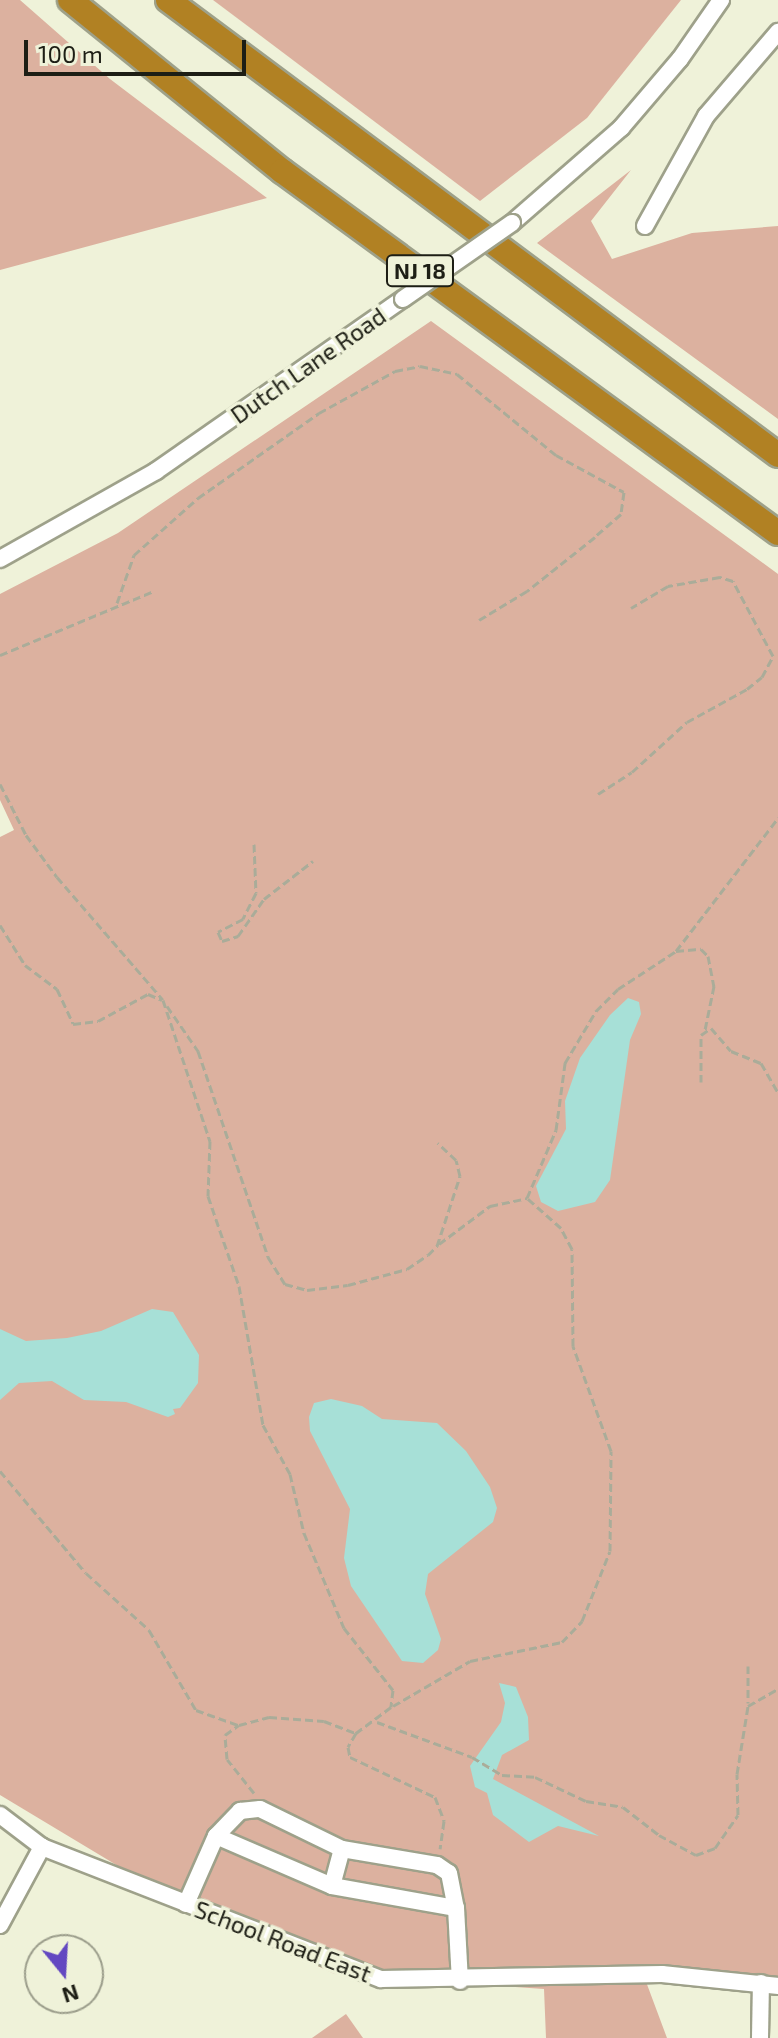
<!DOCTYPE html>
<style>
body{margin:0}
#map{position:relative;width:778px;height:2038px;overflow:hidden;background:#eff2d9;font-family:"Exo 2",sans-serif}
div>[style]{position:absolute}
.green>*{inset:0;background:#dcb19f}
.water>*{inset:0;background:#a7e0d7}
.path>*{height:3px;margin-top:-1.5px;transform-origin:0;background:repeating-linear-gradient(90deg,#aaac99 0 8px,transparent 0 12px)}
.roads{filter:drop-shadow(2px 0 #9ea18a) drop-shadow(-2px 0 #9ea18a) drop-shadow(0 2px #9ea18a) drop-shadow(0 -2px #9ea18a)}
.minor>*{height:16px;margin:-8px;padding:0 8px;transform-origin:8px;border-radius:8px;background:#fff}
.highway>*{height:24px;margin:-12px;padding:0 12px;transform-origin:12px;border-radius:12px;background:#b18123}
.bridges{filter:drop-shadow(2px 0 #9ea18a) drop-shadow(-2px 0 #9ea18a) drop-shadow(0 2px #9ea18a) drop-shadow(0 -2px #9ea18a)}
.minor-bridge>*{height:16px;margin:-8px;padding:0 8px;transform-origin:8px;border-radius:8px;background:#fff}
span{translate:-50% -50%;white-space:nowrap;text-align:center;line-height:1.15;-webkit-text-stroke:7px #eff2d9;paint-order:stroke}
.shield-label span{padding:2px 6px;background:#eff2d9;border:2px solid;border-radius:6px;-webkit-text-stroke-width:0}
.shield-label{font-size:22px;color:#1d1e15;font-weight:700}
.street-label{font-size:24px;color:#1d1e15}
.north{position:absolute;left:24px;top:1934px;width:80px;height:80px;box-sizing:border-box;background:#eff2d9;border:2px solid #9b9d8b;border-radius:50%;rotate:162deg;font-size:22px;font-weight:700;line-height:32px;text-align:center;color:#1d1e15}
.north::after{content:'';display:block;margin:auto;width:28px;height:36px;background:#6348c1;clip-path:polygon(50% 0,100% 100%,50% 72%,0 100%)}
.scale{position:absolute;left:24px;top:40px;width:222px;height:36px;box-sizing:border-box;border:4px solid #1d1e15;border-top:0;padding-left:10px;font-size:24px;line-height:28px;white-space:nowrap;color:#1d1e15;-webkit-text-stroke:6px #eff2d9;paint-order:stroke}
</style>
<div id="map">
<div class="green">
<div style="clip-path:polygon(0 0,20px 0,110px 79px,267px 198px,0 270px)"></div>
<div style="clip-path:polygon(213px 0,681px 0,587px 118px,480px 201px)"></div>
<div style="clip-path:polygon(631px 170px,591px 221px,612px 259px,692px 233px,778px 226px,778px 419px,537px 243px)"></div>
<div style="clip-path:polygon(431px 321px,778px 574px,778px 1993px,645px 1979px,667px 2038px,546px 2038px,544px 1989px,334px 1974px,138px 1878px,0 1795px,0 837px,14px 830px,0 800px,0 594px,118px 533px)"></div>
<div style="clip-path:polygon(346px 2014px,363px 2038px,312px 2038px)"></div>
</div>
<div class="water">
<div style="clip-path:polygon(628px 998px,639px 1002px,641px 1014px,630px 1040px,610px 1180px,595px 1202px,558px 1211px,541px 1202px,536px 1186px,566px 1129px,565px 1101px,580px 1058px,610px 1015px)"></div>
<div style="clip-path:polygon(152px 1309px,173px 1312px,199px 1355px,198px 1383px,180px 1408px,173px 1409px,175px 1414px,168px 1417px,126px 1402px,84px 1400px,52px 1381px,19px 1383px,0 1400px,0 1329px,26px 1341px,67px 1338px,101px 1331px)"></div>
<div style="clip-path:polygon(331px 1399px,362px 1406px,382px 1419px,437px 1423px,466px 1451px,490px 1487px,497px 1508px,493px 1522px,428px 1574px,425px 1594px,441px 1639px,438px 1650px,423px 1663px,402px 1661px,351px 1586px,344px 1558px,350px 1509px,310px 1431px,309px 1417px,314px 1403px)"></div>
<div style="clip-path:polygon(499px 1683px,516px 1687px,528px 1717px,529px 1740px,502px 1755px,493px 1779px,599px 1836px,558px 1826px,529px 1842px,493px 1815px,487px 1793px,475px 1787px,470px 1766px,501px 1722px,505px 1703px)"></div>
</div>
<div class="path">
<div style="left:117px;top:603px;width:51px;rotate:-70.5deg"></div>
<div style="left:134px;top:555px;width:86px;rotate:-41.7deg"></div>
<div style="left:198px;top:498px;width:148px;rotate:-35.1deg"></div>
<div style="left:319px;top:413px;width:87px;rotate:-28.9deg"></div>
<div style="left:395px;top:371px;width:25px;rotate:-11deg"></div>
<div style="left:420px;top:366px;width:38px;rotate:12deg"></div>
<div style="left:457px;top:374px;width:128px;rotate:39.3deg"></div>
<div style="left:556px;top:455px;width:77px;rotate:28.6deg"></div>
<div style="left:624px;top:492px;width:22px;rotate:98deg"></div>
<div style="left:621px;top:514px;width:35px;rotate:139deg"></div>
<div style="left:595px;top:537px;width:87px;rotate:141.5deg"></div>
<div style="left:527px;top:591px;width:56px;rotate:148.9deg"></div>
<div style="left:0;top:655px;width:167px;rotate:-22.6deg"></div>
<div style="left:0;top:784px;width:57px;rotate:63deg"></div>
<div style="left:26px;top:835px;width:52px;rotate:53.6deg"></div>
<div style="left:57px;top:877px;width:162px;rotate:49.2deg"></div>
<div style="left:163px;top:1000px;width:149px;rotate:71.6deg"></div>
<div style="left:210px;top:1141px;width:55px;rotate:92.1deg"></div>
<div style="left:208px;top:1196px;width:95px;rotate:71deg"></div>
<div style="left:239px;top:1286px;width:141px;rotate:80.2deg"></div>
<div style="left:263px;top:1425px;width:56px;rotate:61.1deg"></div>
<div style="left:290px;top:1474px;width:61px;rotate:76.7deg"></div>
<div style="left:304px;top:1533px;width:103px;rotate:67.2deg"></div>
<div style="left:344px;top:1628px;width:79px;rotate:51.7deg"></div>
<div style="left:393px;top:1690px;width:17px;rotate:97deg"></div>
<div style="left:391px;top:1707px;width:44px;rotate:143.4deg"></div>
<div style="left:598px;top:794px;width:40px;rotate:-32.9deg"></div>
<div style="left:632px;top:772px;width:74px;rotate:-42.3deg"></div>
<div style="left:687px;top:722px;width:68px;rotate:-28.8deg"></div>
<div style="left:747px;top:689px;width:19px;rotate:-39deg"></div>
<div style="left:762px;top:677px;width:24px;rotate:-62deg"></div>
<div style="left:773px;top:656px;width:85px;rotate:-118.1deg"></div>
<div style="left:733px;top:581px;width:14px;rotate:-163deg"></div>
<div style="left:720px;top:577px;width:53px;rotate:170.2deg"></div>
<div style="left:668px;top:586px;width:43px;rotate:149.3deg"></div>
<div style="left:254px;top:844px;width:49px;rotate:87.7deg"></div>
<div style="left:256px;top:893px;width:29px;rotate:117deg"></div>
<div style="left:243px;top:919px;width:28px;rotate:153deg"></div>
<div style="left:218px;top:932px;width:10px;rotate:66deg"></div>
<div style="left:222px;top:941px;width:17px;rotate:-17deg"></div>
<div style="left:238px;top:936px;width:45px;rotate:-54.9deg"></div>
<div style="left:264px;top:899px;width:62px;rotate:-37.8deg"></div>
<div style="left:0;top:925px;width:47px;rotate:58deg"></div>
<div style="left:25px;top:965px;width:40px;rotate:37deg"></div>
<div style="left:57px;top:989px;width:38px;rotate:65deg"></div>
<div style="left:73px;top:1024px;width:25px;rotate:-7deg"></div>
<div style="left:98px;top:1021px;width:57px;rotate:-28.4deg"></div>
<div style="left:148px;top:994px;width:15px;rotate:23deg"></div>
<div style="left:676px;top:951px;width:168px;rotate:-52.5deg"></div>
<div style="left:167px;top:1006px;width:55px;rotate:55.4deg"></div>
<div style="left:198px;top:1051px;width:218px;rotate:71.2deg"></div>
<div style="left:268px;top:1257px;width:32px;rotate:58deg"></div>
<div style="left:285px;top:1284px;width:23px;rotate:15deg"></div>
<div style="left:307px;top:1290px;width:41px;rotate:-7deg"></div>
<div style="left:348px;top:1285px;width:61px;rotate:-15.2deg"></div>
<div style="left:407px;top:1269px;width:25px;rotate:-34deg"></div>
<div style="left:428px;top:1255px;width:13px;rotate:-45deg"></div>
<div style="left:437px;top:1246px;width:74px;rotate:-71.8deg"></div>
<div style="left:460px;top:1176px;width:16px;rotate:-104deg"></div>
<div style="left:456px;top:1160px;width:25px;rotate:-137deg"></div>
<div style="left:701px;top:1082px;width:47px;rotate:-90deg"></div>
<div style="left:701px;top:1035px;width:12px;rotate:-35deg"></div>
<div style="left:711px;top:1028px;width:30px;rotate:49deg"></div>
<div style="left:731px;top:1051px;width:32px;rotate:22deg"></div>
<div style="left:761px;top:1063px;width:34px;rotate:60deg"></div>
<div style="left:439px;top:1244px;width:64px;rotate:-36.7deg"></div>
<div style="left:490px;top:1206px;width:38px;rotate:-12deg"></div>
<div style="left:527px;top:1198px;width:74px;rotate:-66.9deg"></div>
<div style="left:556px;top:1130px;width:68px;rotate:-82.3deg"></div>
<div style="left:565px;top:1063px;width:61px;rotate:-59.2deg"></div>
<div style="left:596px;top:1011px;width:31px;rotate:-45deg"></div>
<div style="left:618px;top:989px;width:69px;rotate:-33.2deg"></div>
<div style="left:676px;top:951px;width:25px;rotate:-5deg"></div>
<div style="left:701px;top:949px;width:10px;rotate:45deg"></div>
<div style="left:708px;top:956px;width:31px;rotate:79deg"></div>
<div style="left:714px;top:986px;width:45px;rotate:101.6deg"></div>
<div style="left:0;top:1471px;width:133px;rotate:49.9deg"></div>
<div style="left:86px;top:1573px;width:85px;rotate:42.1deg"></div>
<div style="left:149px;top:1630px;width:93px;rotate:59.6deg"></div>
<div style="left:196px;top:1710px;width:45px;rotate:19.7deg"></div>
<div style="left:748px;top:1666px;width:37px;rotate:90deg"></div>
<div style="left:393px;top:1706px;width:89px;rotate:-30.3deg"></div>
<div style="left:470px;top:1661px;width:94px;rotate:-11.7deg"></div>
<div style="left:562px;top:1642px;width:29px;rotate:-46deg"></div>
<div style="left:582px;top:1621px;width:75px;rotate:-68.2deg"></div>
<div style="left:610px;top:1551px;width:100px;rotate:-89.4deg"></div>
<div style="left:611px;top:1451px;width:112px;rotate:-109.9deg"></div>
<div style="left:573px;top:1346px;width:97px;rotate:-90.6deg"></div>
<div style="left:572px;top:1249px;width:24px;rotate:-118deg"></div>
<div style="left:561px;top:1228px;width:45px;rotate:-138.6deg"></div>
<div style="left:377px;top:1722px;width:101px;rotate:20.2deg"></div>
<div style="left:472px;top:1757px;width:35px;rotate:31deg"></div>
<div style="left:502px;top:1775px;width:33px;rotate:3deg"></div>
<div style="left:535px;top:1777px;width:56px;rotate:25.2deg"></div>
<div style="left:586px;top:1801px;width:37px;rotate:9deg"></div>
<div style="left:623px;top:1807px;width:46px;rotate:37.9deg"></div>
<div style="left:659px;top:1835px;width:42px;rotate:28.4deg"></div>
<div style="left:696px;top:1855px;width:20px;rotate:-20deg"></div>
<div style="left:715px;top:1848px;width:40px;rotate:-55.1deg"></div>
<div style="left:738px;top:1815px;width:41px;rotate:-91.4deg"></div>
<div style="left:737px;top:1774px;width:69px;rotate:-80.8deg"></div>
<div style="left:748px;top:1706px;width:34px;rotate:-30deg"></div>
<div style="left:254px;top:1793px;width:43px;rotate:-128.5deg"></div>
<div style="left:227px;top:1759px;width:24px;rotate:-95deg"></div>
<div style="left:225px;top:1735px;width:17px;rotate:-36deg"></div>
<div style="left:239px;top:1725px;width:31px;rotate:-15deg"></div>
<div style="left:269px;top:1717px;width:55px;rotate:4.2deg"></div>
<div style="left:324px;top:1721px;width:34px;rotate:21deg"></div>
<div style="left:356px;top:1733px;width:16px;rotate:120deg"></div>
<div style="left:348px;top:1747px;width:10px;rotate:79deg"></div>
<div style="left:350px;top:1757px;width:94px;rotate:25.2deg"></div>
<div style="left:435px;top:1797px;width:26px;rotate:69deg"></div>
<div style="left:444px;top:1821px;width:28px;rotate:98deg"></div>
</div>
<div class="roads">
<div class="minor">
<div style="left:512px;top:223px;width:145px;rotate:-41.1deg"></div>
<div style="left:621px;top:128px;width:91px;rotate:-49.5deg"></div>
<div style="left:680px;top:59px;width:72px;rotate:-55.2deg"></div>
<div style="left:645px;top:226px;width:126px;rotate:-61deg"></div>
<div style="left:706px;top:116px;width:111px;rotate:-49.4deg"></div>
<div style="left:0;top:559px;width:179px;rotate:-29.4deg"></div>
<div style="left:156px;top:471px;width:301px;rotate:-34.9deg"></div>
<div style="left:0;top:1815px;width:53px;rotate:37.3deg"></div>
<div style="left:42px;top:1847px;width:364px;rotate:21.3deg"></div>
<div style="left:381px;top:1979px;width:281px;rotate:-1deg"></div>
<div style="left:662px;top:1974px;width:117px;rotate:5.9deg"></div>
<div style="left:216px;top:1836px;width:35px;rotate:-46deg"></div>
<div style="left:240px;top:1811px;width:20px;rotate:-6deg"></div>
<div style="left:260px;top:1809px;width:91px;rotate:26deg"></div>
<div style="left:342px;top:1849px;width:96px;rotate:9.6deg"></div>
<div style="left:437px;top:1865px;width:14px;rotate:34deg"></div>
<div style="left:449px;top:1873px;width:36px;rotate:79deg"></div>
<div style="left:332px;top:1886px;width:38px;rotate:-75deg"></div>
<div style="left:186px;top:1904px;width:74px;rotate:-66.2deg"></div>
<div style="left:216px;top:1836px;width:126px;rotate:23.3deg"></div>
<div style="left:332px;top:1886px;width:126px;rotate:10.1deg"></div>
<div style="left:456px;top:1908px;width:73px;rotate:86.9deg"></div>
<div style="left:0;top:1925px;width:89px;rotate:-61.7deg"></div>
<div style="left:760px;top:2038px;width:55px;rotate:-89deg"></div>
</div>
<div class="highway">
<div style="left:70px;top:0;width:272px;rotate:38.9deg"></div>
<div style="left:282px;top:171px;width:614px;rotate:36.12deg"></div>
<div style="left:168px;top:0;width:761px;rotate:36.72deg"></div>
</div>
</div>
<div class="bridges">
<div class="minor-bridge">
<div style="left:403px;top:299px;width:133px;rotate:-34.9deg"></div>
</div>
</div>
<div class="shield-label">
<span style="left:420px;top:271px">NJ 18</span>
</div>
<div class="street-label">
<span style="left:308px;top:365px;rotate:-35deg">Dutch Lane Road</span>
<span style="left:283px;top:1941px;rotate:21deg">School Road East</span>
</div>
<div class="north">N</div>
<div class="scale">100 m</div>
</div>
